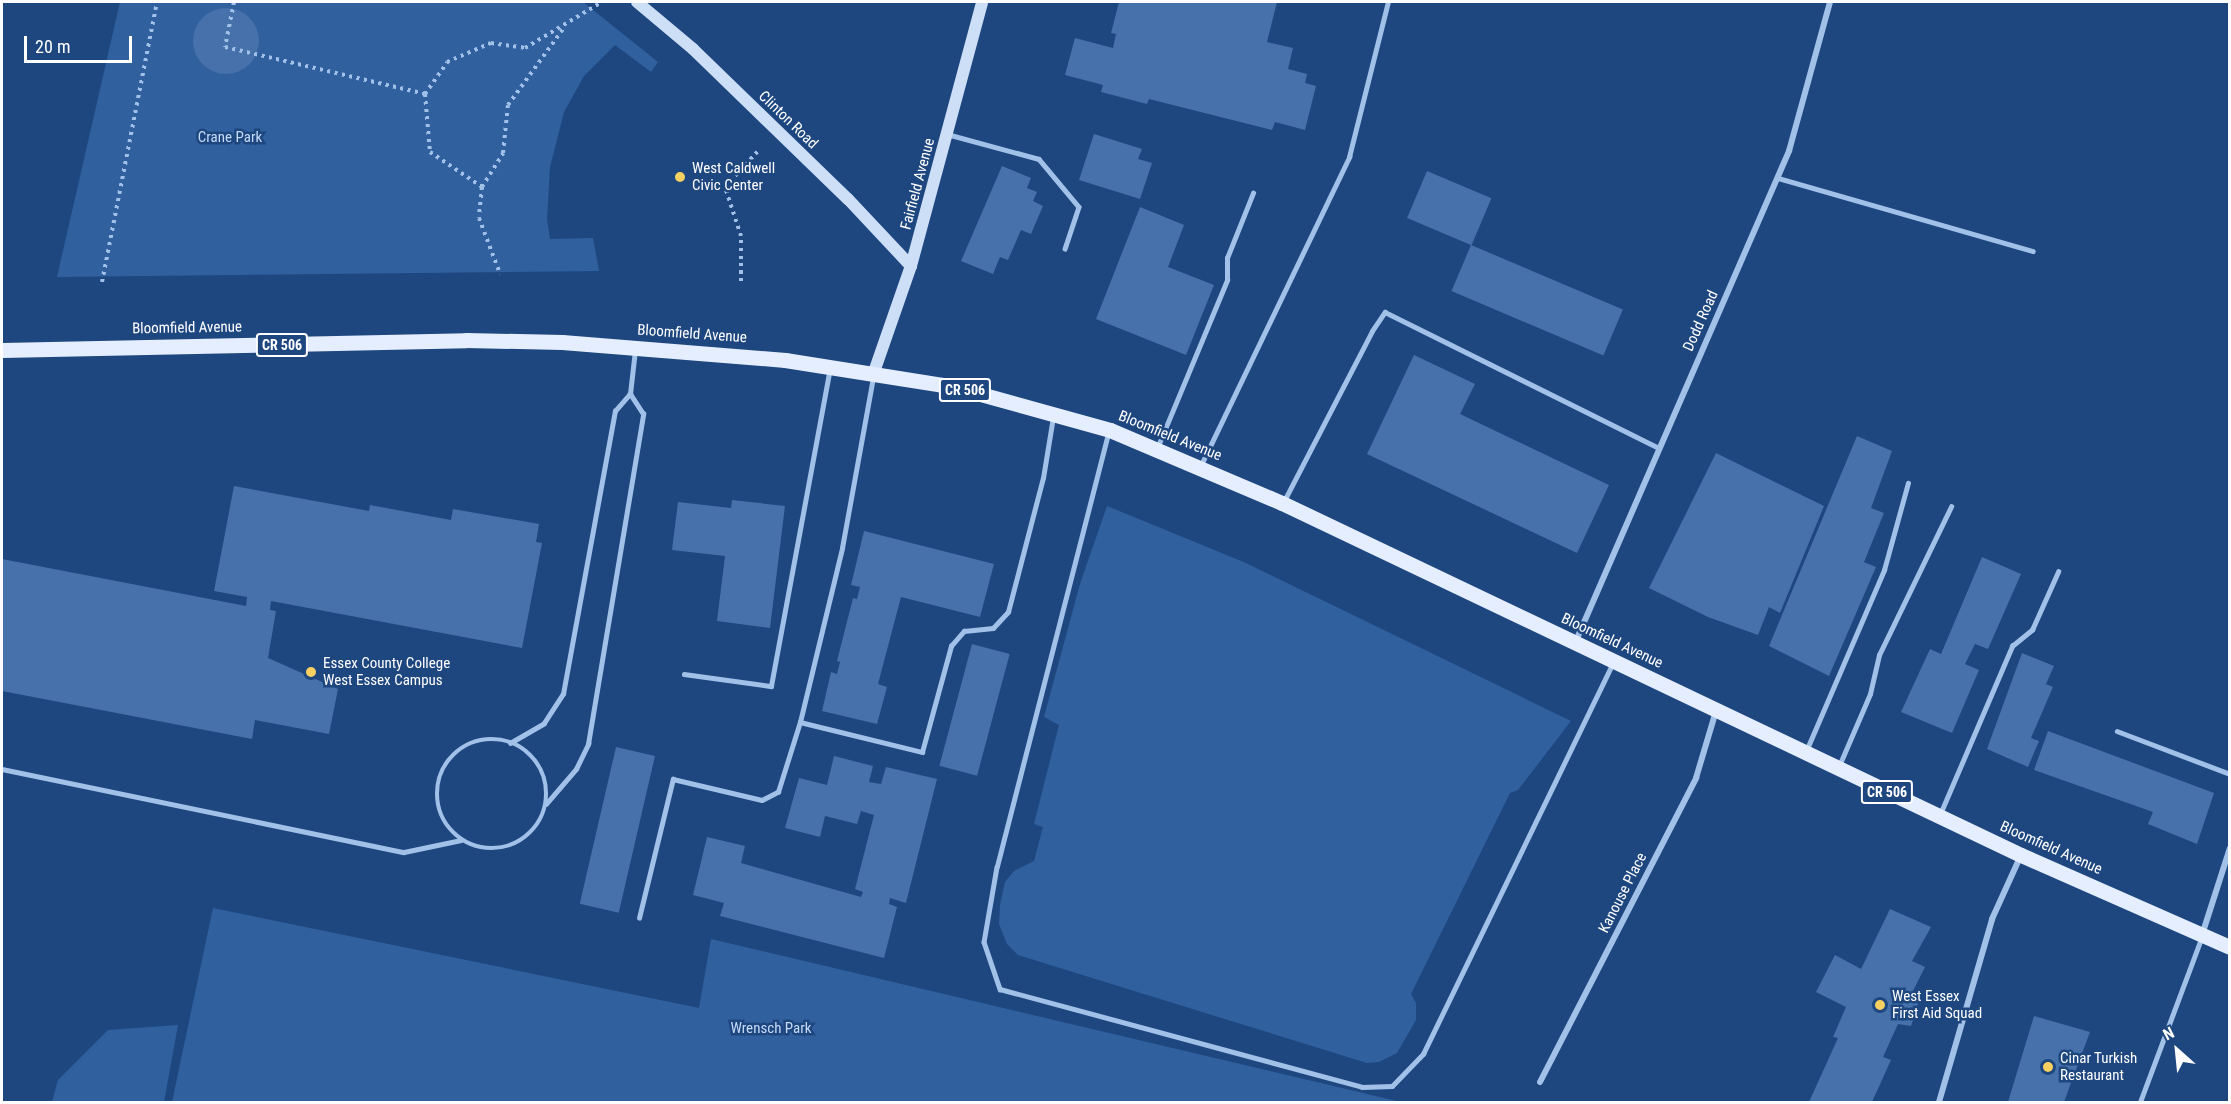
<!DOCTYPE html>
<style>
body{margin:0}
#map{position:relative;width:2231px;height:1104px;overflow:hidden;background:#1e4780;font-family:"Roboto Condensed",sans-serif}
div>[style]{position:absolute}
.green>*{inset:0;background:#31609f}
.building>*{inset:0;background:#4671aa;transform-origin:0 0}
.round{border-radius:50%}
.path>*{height:4px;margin-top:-2px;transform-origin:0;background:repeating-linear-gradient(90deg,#a2c1e9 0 3px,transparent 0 7.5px)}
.lane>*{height:4.5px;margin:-2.25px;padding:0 2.25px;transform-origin:2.25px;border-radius:2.25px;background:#a2c1e9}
.lane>.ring{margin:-2.25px;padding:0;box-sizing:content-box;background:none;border:4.5px solid #a2c1e9;border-radius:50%}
.street>*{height:6px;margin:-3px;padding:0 3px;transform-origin:3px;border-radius:3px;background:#a2c1e9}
.secondary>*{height:12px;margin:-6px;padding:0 6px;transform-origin:6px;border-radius:6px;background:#cddef7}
.primary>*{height:15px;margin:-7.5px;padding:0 7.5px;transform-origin:7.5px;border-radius:7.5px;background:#e5eefe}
.dots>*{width:16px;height:16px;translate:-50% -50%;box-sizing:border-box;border:3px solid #1e4780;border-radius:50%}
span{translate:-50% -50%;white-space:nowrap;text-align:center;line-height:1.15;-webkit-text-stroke:5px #1e4780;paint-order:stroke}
.shield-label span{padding:2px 4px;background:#1e4780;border:2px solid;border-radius:4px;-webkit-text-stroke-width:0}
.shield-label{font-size:14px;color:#fff;font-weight:700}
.street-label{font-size:15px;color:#fff}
.park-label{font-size:15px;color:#c6dbf7}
.poi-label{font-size:15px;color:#fff}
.left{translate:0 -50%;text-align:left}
.frame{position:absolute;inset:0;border:3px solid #fff;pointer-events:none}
.north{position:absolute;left:2147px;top:1020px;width:60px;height:60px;-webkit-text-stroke:4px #1e4780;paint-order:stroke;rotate:333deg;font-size:16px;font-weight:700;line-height:24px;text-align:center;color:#fff}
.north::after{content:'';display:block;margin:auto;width:21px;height:27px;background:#fff;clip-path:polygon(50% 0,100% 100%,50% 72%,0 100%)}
.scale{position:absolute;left:24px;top:36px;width:108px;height:27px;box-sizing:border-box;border:3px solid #fff;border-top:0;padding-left:8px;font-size:18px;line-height:21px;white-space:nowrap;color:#fff;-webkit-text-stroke:4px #1e4780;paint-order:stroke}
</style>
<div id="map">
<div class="green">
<div style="clip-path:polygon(120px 2px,583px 2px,658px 62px,651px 72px,615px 45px,584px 76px,564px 112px,550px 167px,547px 219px,550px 239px,593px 238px,599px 271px,57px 277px)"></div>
<div style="clip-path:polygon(1107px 506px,1246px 563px,1571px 721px,1518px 790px,1510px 793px,1411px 994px,1416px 1003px,1416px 1020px,1397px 1053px,1379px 1062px,1367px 1063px,1018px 955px,1007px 944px,999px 924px,1000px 905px,1005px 882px,1014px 871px,1034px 861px,1043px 827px,1034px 824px,1059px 725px,1044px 717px,1080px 584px)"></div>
<div style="clip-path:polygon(213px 908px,699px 1008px,711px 939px,1401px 1102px,172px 1102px)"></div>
<div style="clip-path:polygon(178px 1025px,164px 1102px,52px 1102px,58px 1080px,108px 1030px)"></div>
</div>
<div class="building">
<div style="clip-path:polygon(1119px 2px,1277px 2px,1267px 42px,1293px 48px,1288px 69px,1307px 74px,1305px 83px,1316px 86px,1305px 130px,1275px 122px,1272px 130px,1149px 99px,1147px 104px,1101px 92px,1103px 85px,1065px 75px,1075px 38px,1113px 48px,1116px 34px,1111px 33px)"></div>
<div class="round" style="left:193px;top:8px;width:66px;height:66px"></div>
<div style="clip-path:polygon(1094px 134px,1142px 149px,1138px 159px,1152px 163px,1140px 199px,1079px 180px)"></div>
<div style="clip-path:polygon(1002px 166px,1031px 178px,1027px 188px,1037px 192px,1033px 201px,1043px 206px,1031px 234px,1021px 230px,1008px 260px,1000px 257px,993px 274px,961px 261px)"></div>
<div style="left:1427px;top:171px;width:70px;height:51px;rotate:23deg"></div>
<div style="clip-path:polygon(1140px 207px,1184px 225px,1168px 267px,1214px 285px,1186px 355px,1096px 319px)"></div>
<div style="left:1471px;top:245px;width:165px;height:50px;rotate:23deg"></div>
<div style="clip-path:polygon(1414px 355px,1475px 384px,1460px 414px,1609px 485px,1577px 553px,1367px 454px)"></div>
<div style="clip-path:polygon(1857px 436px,1892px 451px,1871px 508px,1884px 513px,1864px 562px,1876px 567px,1829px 676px,1769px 646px)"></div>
<div style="clip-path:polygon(1716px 453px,1824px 506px,1780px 613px,1769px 607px,1758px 635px,1708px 617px,1649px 588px)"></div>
<div style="clip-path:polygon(234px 486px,369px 511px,370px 505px,451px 520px,453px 509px,539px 524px,536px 542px,542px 543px,522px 648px,271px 601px,270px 610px,276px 611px,268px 658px,338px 689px,329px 734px,255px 720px,252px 739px,2px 691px,2px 559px,246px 606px,247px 597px,214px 591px)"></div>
<div style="clip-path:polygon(732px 500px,785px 506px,770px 628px,717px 621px,725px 556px,672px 550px,678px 502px,731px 508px)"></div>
<div style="clip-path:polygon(864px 531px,994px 564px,980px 617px,901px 597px,878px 684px,887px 687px,877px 724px,822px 711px,831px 672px,837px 674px,840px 662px,837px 661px,853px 598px,857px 599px,860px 587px,851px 585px)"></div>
<div style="clip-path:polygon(1982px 557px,2021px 574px,1988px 649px,1975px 644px,1965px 664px,1979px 670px,1952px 733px,1901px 712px,1930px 649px,1941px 654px)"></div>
<div style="left:972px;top:644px;width:39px;height:126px;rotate:15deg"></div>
<div style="clip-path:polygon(2022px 653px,2054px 666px,2046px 684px,2053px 687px,2031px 738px,2039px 741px,2028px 767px,1987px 749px)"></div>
<div style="clip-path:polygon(2048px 731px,2214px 793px,2197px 844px,2148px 824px,2153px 812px,2034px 770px)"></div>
<div style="left:616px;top:747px;width:40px;height:161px;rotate:13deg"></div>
<div style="clip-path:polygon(834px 756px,873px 766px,869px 782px,881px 784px,886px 767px,937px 779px,906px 903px,890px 898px,889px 904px,897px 907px,884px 958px,720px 916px,724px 903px,693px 895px,707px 837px,745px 846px,741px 863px,861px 897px,863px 892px,855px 889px,874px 815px,861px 811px,857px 824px,825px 816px,820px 837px,785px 828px,799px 778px,827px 785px)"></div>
<div style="clip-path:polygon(1890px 909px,1931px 927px,1912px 961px,1925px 967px,1909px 999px,1918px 1004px,1911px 1026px,1898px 1024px,1883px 1057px,1891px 1060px,1872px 1102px,1809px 1102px,1838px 1038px,1833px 1037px,1846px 1007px,1816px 992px,1835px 955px,1861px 969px)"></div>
<div style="clip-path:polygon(2034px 1016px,2090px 1032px,2064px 1102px,2008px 1102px)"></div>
</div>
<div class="path">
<div style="left:234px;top:2px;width:46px;rotate:101.3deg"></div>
<div style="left:225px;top:47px;width:205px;rotate:13.2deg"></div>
<div style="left:425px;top:94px;width:39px;rotate:-55deg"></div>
<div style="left:447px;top:62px;width:48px;rotate:-23.4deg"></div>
<div style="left:491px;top:43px;width:34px;rotate:8deg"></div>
<div style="left:525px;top:48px;width:90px;rotate:-30.9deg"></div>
<div style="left:425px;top:94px;width:58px;rotate:85.1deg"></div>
<div style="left:430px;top:152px;width:63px;rotate:33.9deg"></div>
<div style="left:482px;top:187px;width:31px;rotate:96deg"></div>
<div style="left:479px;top:218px;width:60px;rotate:69.4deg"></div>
<div style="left:482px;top:187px;width:40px;rotate:-58deg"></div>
<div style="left:503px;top:153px;width:48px;rotate:-84.1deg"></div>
<div style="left:508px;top:105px;width:94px;rotate:-54.1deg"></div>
<div style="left:741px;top:281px;width:45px;rotate:-90deg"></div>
<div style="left:741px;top:236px;width:52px;rotate:-108.1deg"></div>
<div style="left:725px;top:187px;width:52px;rotate:-47.4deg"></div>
<div style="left:102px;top:282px;width:285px;rotate:-78.9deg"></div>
</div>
<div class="lane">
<div style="left:947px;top:134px;width:95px;rotate:15.2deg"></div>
<div style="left:1039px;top:159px;width:62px;rotate:50.2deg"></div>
<div style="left:1079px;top:207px;width:44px;rotate:108.4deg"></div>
<div style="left:1778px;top:178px;width:265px;rotate:16deg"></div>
<div style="left:1109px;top:432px;width:449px;rotate:104.4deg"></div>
<div style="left:997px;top:867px;width:76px;rotate:99.8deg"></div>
<div style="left:984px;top:942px;width:50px;rotate:71.2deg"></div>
<div style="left:1000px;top:989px;width:375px;rotate:15.1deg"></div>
<div style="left:1362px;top:1087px;width:30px;rotate:-2deg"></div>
<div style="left:1392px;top:1086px;width:45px;rotate:-45.9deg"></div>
<div style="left:1423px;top:1054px;width:433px;rotate:-64.1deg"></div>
<div style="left:1158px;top:446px;width:180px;rotate:-67.4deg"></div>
<div style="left:1227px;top:280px;width:22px;rotate:-90deg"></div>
<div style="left:1227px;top:258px;width:70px;rotate:-68.2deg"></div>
<div style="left:1201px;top:465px;width:342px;rotate:-64.3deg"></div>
<div style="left:1349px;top:157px;width:160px;rotate:-75.9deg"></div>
<div style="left:1284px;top:501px;width:191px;rotate:-62.6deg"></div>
<div style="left:1372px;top:331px;width:23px;rotate:-56deg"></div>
<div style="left:1385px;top:312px;width:306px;rotate:26.4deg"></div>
<div style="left:684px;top:674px;width:88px;rotate:7.9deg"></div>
<div style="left:771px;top:686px;width:322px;rotate:-79.5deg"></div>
<div style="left:800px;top:722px;width:126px;rotate:13.8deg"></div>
<div style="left:922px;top:752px;width:110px;rotate:-74.7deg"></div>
<div style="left:951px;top:646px;width:20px;rotate:-49deg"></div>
<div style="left:964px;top:631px;width:29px;rotate:-6deg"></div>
<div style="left:993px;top:628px;width:22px;rotate:-47deg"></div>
<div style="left:1008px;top:612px;width:138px;rotate:-75.4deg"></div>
<div style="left:1043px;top:478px;width:62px;rotate:-80.7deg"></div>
<div style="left:2117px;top:731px;width:121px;rotate:20.8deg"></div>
<div class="ring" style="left:437px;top:739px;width:105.5px;height:105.5px"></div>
<div style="left:510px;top:743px;width:39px;rotate:-30deg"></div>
<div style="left:544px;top:723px;width:35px;rotate:-57deg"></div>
<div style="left:563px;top:694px;width:288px;rotate:-79.6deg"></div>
<div style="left:615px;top:411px;width:23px;rotate:-49deg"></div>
<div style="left:630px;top:394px;width:44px;rotate:-83.5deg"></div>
<div style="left:1807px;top:749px;width:195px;rotate:-66.7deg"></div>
<div style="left:1884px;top:570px;width:90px;rotate:-74.6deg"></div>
<div style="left:1839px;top:766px;width:78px;rotate:-66.7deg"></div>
<div style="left:1870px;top:694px;width:40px;rotate:-77deg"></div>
<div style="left:1879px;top:655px;width:165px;rotate:-64.1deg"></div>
<div style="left:2px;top:769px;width:410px;rotate:11.7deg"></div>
<div style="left:404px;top:852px;width:58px;rotate:-11.9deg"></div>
<div style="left:546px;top:804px;width:46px;rotate:-49.4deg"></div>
<div style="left:576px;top:769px;width:28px;rotate:-64deg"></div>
<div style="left:588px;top:744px;width:335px;rotate:-80.5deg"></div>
<div style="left:643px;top:414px;width:24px;rotate:-123deg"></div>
<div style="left:1941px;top:812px;width:181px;rotate:-66.8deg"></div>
<div style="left:2012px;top:646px;width:26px;rotate:-39deg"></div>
<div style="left:2032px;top:630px;width:64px;rotate:-65.9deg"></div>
<div style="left:639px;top:918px;width:143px;rotate:-76.3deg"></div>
<div style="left:673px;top:779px;width:91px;rotate:13.3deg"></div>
<div style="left:762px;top:800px;width:18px;rotate:-27deg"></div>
<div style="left:778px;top:792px;width:73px;rotate:-72.6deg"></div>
<div style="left:800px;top:722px;width:179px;rotate:-76.4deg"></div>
<div style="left:842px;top:548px;width:173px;rotate:-79.7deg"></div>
<div style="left:2140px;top:1102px;width:177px;rotate:-69.5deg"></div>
</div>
<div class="street">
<div style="left:1575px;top:643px;width:537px;rotate:-66.49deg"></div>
<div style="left:1789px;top:151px;width:155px;rotate:-74.6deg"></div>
<div style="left:2202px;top:935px;width:91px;rotate:-72.2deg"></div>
<div style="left:1540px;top:1082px;width:342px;rotate:-62.8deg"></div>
<div style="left:1696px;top:778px;width:70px;rotate:-73.4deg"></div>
<div style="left:1939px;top:1102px;width:191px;rotate:-73.8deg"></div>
<div style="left:1992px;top:919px;width:70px;rotate:-65.6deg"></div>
</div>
<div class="secondary">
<div style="left:637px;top:2px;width:73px;rotate:40deg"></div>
<div style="left:693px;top:49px;width:216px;rotate:44.1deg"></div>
<div style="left:848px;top:199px;width:92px;rotate:46.8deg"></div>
<div style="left:874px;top:372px;width:112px;rotate:-70.8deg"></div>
<div style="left:911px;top:266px;width:273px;rotate:-74.9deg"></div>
</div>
<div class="primary">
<div style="left:2px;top:350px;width:464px;rotate:-1.2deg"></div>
<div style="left:466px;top:340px;width:96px;rotate:1.2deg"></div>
<div style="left:562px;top:342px;width:224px;rotate:4.6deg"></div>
<div style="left:785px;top:360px;width:172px;rotate:9deg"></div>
<div style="left:955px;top:387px;width:161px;rotate:15.5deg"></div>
<div style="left:1110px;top:430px;width:187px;rotate:23deg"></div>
<div style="left:1282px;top:503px;width:819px;rotate:25.47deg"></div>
<div style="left:2021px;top:855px;width:228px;rotate:23.8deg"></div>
</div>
<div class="dots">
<div style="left:680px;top:177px;background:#f8cf61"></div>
<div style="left:311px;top:672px;background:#f8cf61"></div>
<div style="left:1880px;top:1005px;background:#f8cf61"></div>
<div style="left:2048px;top:1067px;background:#f8cf61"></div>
</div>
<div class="shield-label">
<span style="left:282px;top:345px">CR 506</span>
<span style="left:965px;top:390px">CR 506</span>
<span style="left:1887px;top:792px">CR 506</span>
</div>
<div class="street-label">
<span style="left:788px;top:120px;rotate:44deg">Clinton Road</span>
<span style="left:918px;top:184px;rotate:-75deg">Fairfield Avenue</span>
<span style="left:1701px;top:321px;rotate:-66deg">Dodd Road</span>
<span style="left:187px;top:328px;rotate:-1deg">Bloomfield Avenue</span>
<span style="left:692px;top:334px;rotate:4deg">Bloomfield Avenue</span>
<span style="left:1170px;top:436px;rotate:22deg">Bloomfield Avenue</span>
<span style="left:1612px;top:641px;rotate:25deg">Bloomfield Avenue</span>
<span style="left:2051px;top:848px;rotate:24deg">Bloomfield Avenue</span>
<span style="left:1623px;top:893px;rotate:-63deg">Kanouse Place</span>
</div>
<div class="park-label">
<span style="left:230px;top:138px">Crane Park</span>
<span style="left:771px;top:1029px">Wrensch Park</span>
</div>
<div class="poi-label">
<span class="left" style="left:692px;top:177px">West Caldwell<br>Civic Center</span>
<span class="left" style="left:323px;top:672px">Essex County College<br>West Essex Campus</span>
<span class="left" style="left:1892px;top:1005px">West Essex<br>First Aid Squad</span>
<span class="left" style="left:2060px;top:1067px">Cinar Turkish<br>Restaurant</span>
</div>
<div class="frame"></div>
<div class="north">N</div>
<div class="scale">20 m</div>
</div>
